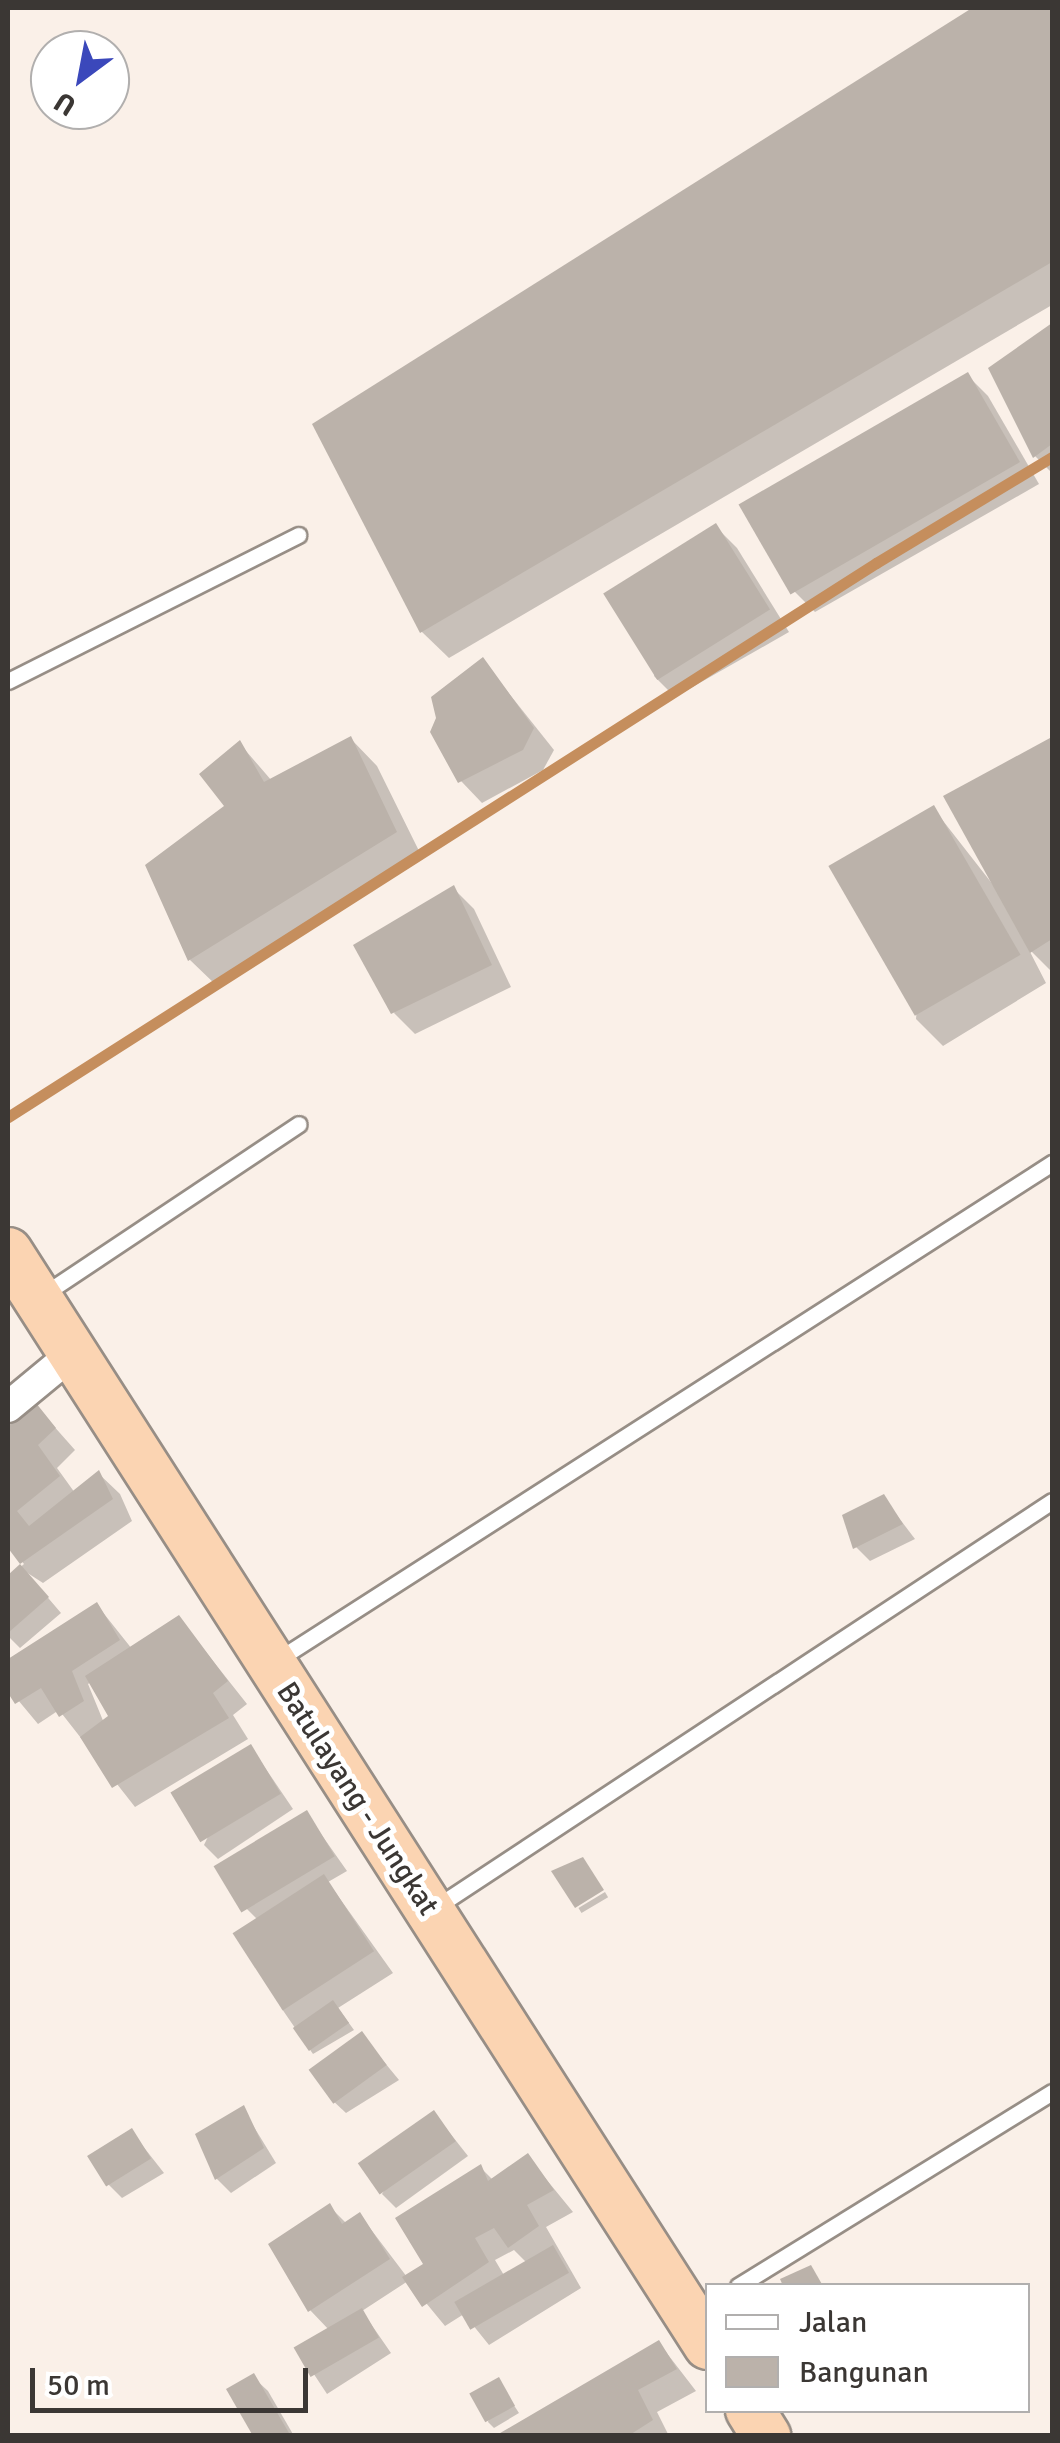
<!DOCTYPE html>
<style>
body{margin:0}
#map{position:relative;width:1060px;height:2443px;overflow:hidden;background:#faf0e8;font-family:Signika,sans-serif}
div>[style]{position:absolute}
.shadow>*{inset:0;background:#0003;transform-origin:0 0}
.stream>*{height:11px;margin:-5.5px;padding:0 5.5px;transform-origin:5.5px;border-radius:5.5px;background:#c58e5d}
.building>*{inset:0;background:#bbb2aa;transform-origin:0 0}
.roads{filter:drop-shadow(2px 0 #978e86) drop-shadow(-2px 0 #978e86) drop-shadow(0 2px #978e86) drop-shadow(0 -2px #978e86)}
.service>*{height:15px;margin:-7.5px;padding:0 7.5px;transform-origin:7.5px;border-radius:7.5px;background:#fff}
.minor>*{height:30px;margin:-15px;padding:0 15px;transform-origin:15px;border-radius:15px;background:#fff}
.trunk>*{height:48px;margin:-24px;padding:0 24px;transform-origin:24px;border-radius:24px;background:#fbd4b2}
span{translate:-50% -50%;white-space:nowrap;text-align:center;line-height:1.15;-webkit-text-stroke:10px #fff;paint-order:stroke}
.street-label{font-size:30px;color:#3b3734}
.frame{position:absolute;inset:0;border:10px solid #3b3734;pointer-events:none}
.legend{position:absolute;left:705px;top:2283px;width:325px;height:130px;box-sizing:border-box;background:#fff;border:2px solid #b1afae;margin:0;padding:12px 18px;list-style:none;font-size:30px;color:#3b3734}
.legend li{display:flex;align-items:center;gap:20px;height:50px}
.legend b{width:50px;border:2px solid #b1afae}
.north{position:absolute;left:30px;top:30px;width:100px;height:100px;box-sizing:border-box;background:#fff;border:2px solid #b1afae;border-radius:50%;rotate:212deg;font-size:28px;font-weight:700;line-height:40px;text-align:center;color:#3b3734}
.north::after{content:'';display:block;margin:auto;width:35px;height:45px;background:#3b48bb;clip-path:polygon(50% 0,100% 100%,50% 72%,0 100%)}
.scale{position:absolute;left:30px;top:2368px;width:278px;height:45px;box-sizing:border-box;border:5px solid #3b3734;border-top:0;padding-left:12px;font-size:30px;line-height:35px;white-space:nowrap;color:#3b3734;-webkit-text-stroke:8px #fff;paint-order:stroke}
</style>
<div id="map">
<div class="shadow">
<div style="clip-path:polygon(976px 8px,1052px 8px,1052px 305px,449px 658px,422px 632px,316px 425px)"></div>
<div style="clip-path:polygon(1052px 327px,1052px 473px,1035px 456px,991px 369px)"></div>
<div style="clip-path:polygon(967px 375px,988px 396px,1039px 484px,815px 612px,794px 591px)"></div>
<div style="clip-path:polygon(716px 527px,737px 548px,789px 632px,675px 697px,654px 676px)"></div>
<div style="clip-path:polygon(483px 661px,554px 750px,543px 770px,482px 803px,461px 781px)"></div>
<div style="clip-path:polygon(351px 739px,377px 766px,423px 859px,217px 986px,190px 960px,240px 744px,272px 781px)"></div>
<div style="clip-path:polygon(1049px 741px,1052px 972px,1028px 948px,1046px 983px,943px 1046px,916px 1019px,933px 808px,1001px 895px)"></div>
<div style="clip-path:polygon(453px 888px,474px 909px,511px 987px,415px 1034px,394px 1013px)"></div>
<div style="clip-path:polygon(36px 1406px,75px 1450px,57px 1468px,75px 1493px,99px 1474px,120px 1494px,132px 1521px,43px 1583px,26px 1572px,61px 1613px,20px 1648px,8px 1636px,8px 1578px,24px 1564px,8px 1544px,8px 1430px)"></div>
<div style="clip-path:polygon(883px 1497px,915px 1539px,870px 1561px,856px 1547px)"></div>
<div style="clip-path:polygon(evenodd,97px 1605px,132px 1649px,179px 1618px,247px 1704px,233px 1715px,248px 1739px,135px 1807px,59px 1710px,38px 1724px,8px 1688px,8px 1662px,97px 1605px,91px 1682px,111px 1717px,104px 1723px,88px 1684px,91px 1682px)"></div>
<div style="clip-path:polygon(251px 1747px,293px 1809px,218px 1859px,204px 1845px)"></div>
<div style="clip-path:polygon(307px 1814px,347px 1871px,328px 1882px,393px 1973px,338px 2008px,354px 2030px,313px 2054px,282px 2009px,257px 1919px,245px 1907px)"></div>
<div style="left:605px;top:1892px;width:6px;height:31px;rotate:59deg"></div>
<div style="clip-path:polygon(362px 2035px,399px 2080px,346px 2113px,331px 2099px)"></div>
<div style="clip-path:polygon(243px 2109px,276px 2163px,231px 2193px,217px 2179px,198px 2135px)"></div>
<div style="clip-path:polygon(434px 2113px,468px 2156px,396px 2208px,382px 2194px)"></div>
<div style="clip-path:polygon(131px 2131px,164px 2173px,122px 2198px,108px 2184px)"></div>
<div style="clip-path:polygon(evenodd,528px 2157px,573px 2212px,546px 2227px,581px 2288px,489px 2345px,464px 2314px,445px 2326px,408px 2281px,362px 2311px,391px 2353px,327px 2394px,298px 2350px,330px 2331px,310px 2310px,329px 2206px,347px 2224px,360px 2215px,407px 2277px,426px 2265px,480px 2167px,493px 2180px,528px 2157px,514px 2250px,527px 2263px,505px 2277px,495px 2260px,514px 2250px)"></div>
<div style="clip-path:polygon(659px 2343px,696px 2391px,657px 2412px,669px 2436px,500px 2436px)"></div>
<div style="clip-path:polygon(253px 2377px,268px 2391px,294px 2436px,256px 2436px)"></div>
<div style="clip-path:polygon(498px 2381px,519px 2413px,494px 2428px,488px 2422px)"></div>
</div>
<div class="stream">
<div style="left:8px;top:1117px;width:1030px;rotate:-32.55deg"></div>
<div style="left:876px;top:563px;width:205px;rotate:-31.1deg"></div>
</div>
<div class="building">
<div style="clip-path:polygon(972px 8px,1052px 8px,1052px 262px,420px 633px,312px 424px)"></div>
<div style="clip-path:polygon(1052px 323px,1052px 444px,1033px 458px,988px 368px)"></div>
<div style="left:968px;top:372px;width:104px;height:265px;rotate:60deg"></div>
<div style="left:716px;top:523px;width:102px;height:133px;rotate:58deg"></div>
<div style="clip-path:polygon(483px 657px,534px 728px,523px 750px,458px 783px,430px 732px,436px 718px,431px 697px)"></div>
<div style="clip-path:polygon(351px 736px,397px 832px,188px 961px,145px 865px,224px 806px,199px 774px,240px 740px,264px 782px)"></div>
<div style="clip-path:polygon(1050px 738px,1052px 939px,1030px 953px,943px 796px)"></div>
<div style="left:934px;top:805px;width:173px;height:122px;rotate:60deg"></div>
<div style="clip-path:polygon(454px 885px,492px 965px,391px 1014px,353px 945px)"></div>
<div style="clip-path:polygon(36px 1403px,56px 1428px,38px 1445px,60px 1476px,17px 1511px,29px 1526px,99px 1470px,113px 1499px,20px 1564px,8px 1548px,8px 1426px)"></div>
<div style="clip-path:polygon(884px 1494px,903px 1524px,853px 1549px,842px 1515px)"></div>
<div style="clip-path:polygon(20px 1564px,49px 1597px,8px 1633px,8px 1575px)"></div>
<div style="clip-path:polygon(97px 1602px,120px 1640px,72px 1671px,84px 1701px,59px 1717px,41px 1688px,15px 1704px,8px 1693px,8px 1659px)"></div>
<div style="clip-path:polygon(179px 1615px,228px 1681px,213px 1693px,229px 1718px,112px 1788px,80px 1737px,108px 1716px,85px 1676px)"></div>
<div style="left:251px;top:1744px;width:58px;height:94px;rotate:59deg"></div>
<div style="left:307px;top:1810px;width:54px;height:109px;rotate:59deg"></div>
<div style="clip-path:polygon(583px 1857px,604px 1890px,575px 1908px,551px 1871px)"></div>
<div style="left:324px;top:1874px;width:92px;height:109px;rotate:57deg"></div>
<div style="left:333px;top:2000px;width:28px;height:49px;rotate:55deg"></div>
<div style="left:362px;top:2031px;width:42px;height:66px;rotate:54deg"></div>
<div style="clip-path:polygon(244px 2105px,264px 2148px,215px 2180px,195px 2134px)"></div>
<div style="left:434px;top:2110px;width:38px;height:93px;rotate:55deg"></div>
<div style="left:132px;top:2128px;width:36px;height:53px;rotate:58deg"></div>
<div style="clip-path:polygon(528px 2153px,554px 2190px,527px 2205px,539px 2226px,508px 2248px,494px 2228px,475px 2238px,489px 2262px,422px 2307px,402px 2277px,423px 2264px,395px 2218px,481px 2164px,488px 2181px)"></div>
<div style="clip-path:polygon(330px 2203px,342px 2224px,360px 2212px,390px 2259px,308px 2312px,268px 2244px)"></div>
<div style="left:553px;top:2245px;width:32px;height:114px;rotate:60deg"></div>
<div style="clip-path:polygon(811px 2265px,823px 2286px,783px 2286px,780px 2279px)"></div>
<div style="left:362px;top:2308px;width:34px;height:79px;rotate:60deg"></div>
<div style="clip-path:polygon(659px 2340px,677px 2369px,638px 2390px,653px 2420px,628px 2436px,495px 2436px)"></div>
<div style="clip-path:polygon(254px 2373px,289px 2433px,285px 2436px,253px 2436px,226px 2389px)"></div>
<div style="left:499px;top:2377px;width:33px;height:34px;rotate:61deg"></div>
</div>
<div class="roads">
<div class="service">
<div style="left:8px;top:681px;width:325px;rotate:-26.7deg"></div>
<div style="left:44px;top:1294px;width:306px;rotate:-33.7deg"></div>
<div style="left:277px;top:1660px;width:921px;rotate:-32.67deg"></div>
<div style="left:433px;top:1909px;width:741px;rotate:-33.39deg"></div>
<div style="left:738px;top:2286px;width:369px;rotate:-31.7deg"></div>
</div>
<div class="minor">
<div style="left:8px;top:1407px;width:83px;rotate:-39.6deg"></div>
</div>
<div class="trunk">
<div style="left:8px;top:1252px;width:1298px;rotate:57.36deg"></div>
<div style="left:750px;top:2410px;width:31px;rotate:58deg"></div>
</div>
</div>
<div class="street-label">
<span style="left:357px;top:1799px;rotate:57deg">Batulayang - Jungkat</span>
</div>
<div class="frame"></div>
<ul class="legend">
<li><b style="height:12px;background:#fff"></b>Jalan</li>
<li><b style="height:28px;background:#bbb2aa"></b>Bangunan</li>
</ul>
<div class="north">U</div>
<div class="scale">50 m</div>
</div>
